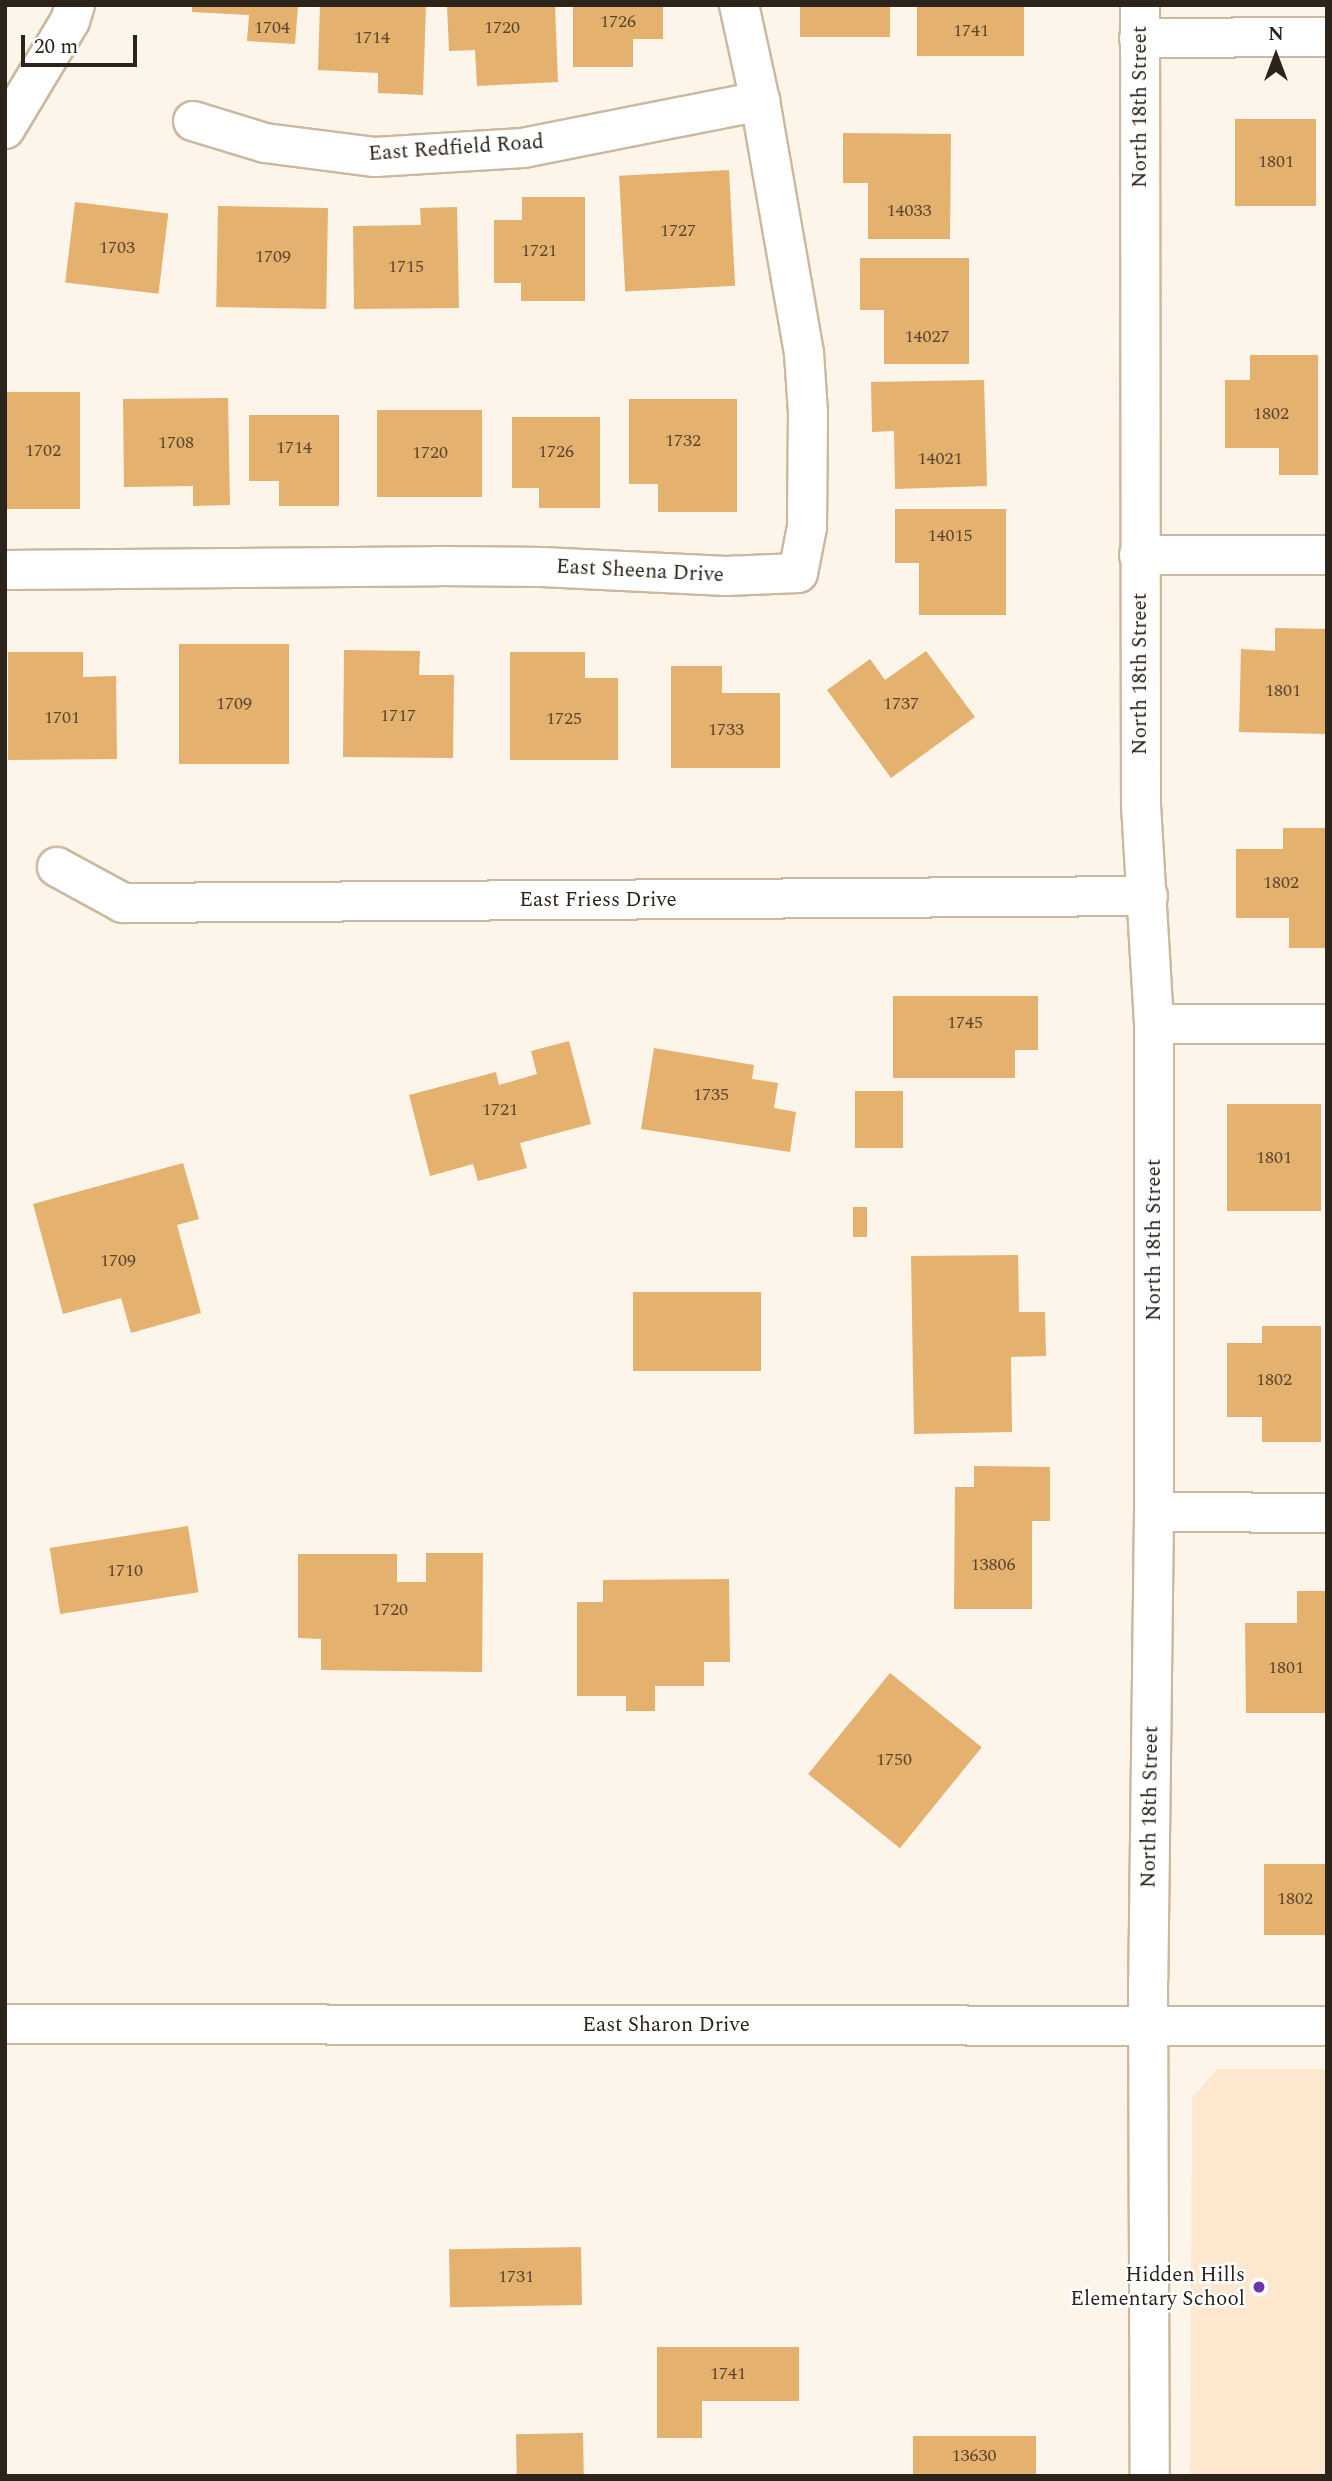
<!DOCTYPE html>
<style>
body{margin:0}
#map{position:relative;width:1332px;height:2481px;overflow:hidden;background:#fdf5ea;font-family:Spectral,serif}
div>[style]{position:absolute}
.built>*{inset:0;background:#fde8cf}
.building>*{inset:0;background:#e4b16e;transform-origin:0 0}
.roads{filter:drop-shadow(2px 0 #ccb89f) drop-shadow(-2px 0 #ccb89f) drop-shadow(0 2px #ccb89f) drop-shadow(0 -2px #ccb89f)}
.minor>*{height:38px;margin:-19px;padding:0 19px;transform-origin:19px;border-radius:19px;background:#fff}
.tertiary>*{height:38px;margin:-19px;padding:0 19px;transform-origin:19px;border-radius:19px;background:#fff}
.dots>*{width:19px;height:19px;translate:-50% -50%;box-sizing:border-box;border:4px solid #fff;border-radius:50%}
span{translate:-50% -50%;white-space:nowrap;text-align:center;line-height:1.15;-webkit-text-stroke:5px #fff;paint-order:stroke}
.number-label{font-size:18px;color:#5a472f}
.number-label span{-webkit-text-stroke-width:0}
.street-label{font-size:21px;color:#2c241a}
.poi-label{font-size:21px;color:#2c241a}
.right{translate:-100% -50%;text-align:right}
.frame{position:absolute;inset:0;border:7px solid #2c241a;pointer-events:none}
.north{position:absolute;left:1241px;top:21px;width:70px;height:70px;-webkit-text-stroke:5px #fff;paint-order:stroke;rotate:0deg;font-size:19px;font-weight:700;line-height:28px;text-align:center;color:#2c241a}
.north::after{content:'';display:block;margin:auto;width:24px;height:32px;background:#2c241a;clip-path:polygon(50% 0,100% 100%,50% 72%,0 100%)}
.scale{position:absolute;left:21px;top:35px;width:116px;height:32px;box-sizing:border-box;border:4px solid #2c241a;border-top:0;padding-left:9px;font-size:21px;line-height:24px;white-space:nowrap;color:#2c241a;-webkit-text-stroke:5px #fff;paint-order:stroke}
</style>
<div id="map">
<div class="built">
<div style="clip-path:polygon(1217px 2069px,1327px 2069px,1327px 2476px,1190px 2476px,1192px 2098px)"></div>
</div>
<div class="building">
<div style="clip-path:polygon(192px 5px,298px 5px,295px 44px,247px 41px,249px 15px,192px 12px)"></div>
<div style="clip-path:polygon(320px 5px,426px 5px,423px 95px,378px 93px,378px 73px,318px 70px)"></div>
<div style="clip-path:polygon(447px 5px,555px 5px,558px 82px,477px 86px,475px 50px,449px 51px)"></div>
<div style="clip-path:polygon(573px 5px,663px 5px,663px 39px,633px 39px,633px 67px,573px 67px)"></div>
<div style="left:800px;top:5px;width:90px;height:32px"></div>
<div style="left:917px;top:5px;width:107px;height:51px"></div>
<div style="left:1235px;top:119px;width:81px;height:87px"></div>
<div style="clip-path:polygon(843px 133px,951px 134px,950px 239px,868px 239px,868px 183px,843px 183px)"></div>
<div style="left:729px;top:170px;width:116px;height:110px;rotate:87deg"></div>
<div style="clip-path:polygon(522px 197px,585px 197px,585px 301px,521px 301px,521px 283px,494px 283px,494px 220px,522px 220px)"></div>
<div style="left:75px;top:202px;width:94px;height:81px;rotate:7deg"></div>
<div style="left:218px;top:206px;width:110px;height:101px;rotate:1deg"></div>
<div style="clip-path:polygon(457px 207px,459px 308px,354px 309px,353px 226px,421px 225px,420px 208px)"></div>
<div style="clip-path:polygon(860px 258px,969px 258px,969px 364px,884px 364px,884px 310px,860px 310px)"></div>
<div style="clip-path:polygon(1250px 355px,1318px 355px,1318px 475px,1279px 475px,1279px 448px,1225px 448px,1225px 380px,1250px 380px)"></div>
<div style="clip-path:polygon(984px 380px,987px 486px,895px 489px,894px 431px,872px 432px,871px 382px)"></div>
<div style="left:5px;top:392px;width:75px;height:117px"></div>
<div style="clip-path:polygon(228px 398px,230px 505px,193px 506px,193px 486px,124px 487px,123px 399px)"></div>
<div style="clip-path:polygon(629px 399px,737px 399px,737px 512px,658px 512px,658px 484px,629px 484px)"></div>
<div style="left:377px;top:410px;width:105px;height:87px"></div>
<div style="clip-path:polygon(249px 415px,339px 415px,339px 506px,279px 506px,279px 481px,249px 481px)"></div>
<div style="clip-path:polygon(512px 417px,600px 417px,600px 508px,539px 508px,539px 488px,512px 488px)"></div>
<div style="clip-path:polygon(895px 509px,1006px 509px,1006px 615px,919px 615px,919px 563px,895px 563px)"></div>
<div style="clip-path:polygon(1275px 628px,1327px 629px,1327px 734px,1239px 732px,1241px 649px,1275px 651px)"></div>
<div style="left:179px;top:644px;width:110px;height:120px"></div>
<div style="clip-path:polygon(344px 650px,420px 651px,419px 675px,454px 675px,453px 758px,343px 757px)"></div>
<div style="clip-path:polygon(926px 651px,975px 717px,891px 778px,827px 690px,870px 659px,885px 680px)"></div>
<div style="clip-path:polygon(8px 652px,83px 652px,83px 677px,116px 676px,117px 759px,8px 760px)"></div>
<div style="clip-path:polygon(510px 652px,585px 652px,585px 678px,618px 678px,618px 760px,510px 760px)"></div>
<div style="clip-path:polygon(671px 666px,722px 666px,722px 693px,780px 693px,780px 768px,671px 768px)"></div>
<div style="clip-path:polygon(1283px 828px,1327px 828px,1327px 948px,1289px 948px,1289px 918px,1236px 918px,1236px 849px,1283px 849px)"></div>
<div style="clip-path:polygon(893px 996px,1038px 996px,1038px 1050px,1015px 1050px,1015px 1078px,893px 1078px)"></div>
<div style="clip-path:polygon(569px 1041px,591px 1124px,520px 1143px,527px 1168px,478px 1181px,473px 1164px,430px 1176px,409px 1095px,496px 1072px,499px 1085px,537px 1074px,531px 1051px)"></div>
<div style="clip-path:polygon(654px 1048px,754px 1065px,752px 1079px,778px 1083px,774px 1108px,796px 1112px,790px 1152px,641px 1129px)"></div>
<div style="left:855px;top:1091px;width:48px;height:57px"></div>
<div style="left:1227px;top:1104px;width:94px;height:107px"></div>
<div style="clip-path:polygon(183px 1163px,199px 1219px,177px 1225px,201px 1313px,131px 1333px,121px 1298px,63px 1314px,33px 1204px)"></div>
<div style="left:853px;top:1207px;width:14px;height:30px"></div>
<div style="clip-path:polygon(1018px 1255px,1019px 1312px,1045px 1312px,1046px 1356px,1011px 1357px,1012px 1432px,914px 1434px,911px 1256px)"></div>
<div style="left:633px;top:1292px;width:128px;height:79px"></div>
<div style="clip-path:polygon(1262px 1326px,1321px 1326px,1321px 1442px,1262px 1442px,1262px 1417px,1227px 1417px,1227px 1343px,1262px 1343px)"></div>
<div style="clip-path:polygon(974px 1466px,1050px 1467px,1050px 1521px,1032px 1521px,1032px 1609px,954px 1609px,955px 1487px,974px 1487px)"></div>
<div style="left:188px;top:1526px;width:67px;height:140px;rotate:81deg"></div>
<div style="clip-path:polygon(426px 1553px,483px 1553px,482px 1672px,321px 1670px,321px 1639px,298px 1638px,298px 1554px,397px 1554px,397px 1582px,426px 1582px)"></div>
<div style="clip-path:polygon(729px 1579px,730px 1662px,704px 1662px,704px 1686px,655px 1686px,655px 1711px,626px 1711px,626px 1696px,577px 1696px,577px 1602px,603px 1602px,603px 1580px)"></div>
<div style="clip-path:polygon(1297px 1591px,1327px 1591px,1327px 1713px,1246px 1713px,1245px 1623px,1297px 1623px)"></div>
<div style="left:890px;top:1673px;width:118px;height:130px;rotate:39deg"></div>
<div style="left:1264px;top:1864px;width:63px;height:71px"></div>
<div style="left:581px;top:2247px;width:58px;height:132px;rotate:89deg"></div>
<div style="clip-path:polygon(657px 2347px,799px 2347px,799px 2401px,702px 2401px,702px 2438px,657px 2438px)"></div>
<div style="left:583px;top:2433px;width:43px;height:67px;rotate:89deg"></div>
<div style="left:913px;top:2436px;width:123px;height:40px"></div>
</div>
<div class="roads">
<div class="minor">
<div style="left:1140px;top:5px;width:800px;rotate:89.93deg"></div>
<div style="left:1141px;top:805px;width:219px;rotate:86.6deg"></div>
<div style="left:1154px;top:1024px;width:488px;rotate:90deg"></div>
<div style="left:1154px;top:1512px;width:468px;rotate:90.7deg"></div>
<div style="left:1148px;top:1980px;width:496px;rotate:89.8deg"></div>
<div style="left:1139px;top:38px;width:188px;rotate:-0.3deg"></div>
<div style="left:193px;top:121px;width:75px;rotate:17deg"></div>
<div style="left:265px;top:143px;width:111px;rotate:7.3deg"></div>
<div style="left:375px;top:157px;width:148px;rotate:-3.5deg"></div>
<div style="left:523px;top:148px;width:242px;rotate:-11.2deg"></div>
<div style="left:1139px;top:555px;width:188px"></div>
<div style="left:5px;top:570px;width:433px;rotate:-0.5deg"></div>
<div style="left:438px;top:566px;width:104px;rotate:0.6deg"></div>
<div style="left:542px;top:567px;width:184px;rotate:2.8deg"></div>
<div style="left:726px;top:576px;width:72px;rotate:-2.4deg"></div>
<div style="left:798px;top:573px;width:47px;rotate:-78.9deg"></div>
<div style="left:807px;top:527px;width:114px;rotate:-89.5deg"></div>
<div style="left:808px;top:413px;width:60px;rotate:-93.8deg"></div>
<div style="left:804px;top:353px;width:256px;rotate:-99.9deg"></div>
<div style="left:760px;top:101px;width:98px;rotate:-102.3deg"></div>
<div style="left:57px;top:867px;width:75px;rotate:28.6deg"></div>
<div style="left:123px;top:903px;width:1025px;rotate:-0.39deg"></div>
<div style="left:1154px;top:1024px;width:173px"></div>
<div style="left:1154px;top:1512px;width:173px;rotate:0.3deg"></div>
</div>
<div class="tertiary">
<div style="left:5px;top:129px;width:126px;rotate:-59deg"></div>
<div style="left:70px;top:21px;width:17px;rotate:-73deg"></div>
<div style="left:5px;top:2024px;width:1322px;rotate:0.09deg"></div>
</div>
</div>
<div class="dots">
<div style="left:1259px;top:2287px;background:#6d35ac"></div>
</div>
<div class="number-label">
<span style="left:618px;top:22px">1726</span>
<span style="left:272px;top:28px">1704</span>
<span style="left:502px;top:28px">1720</span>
<span style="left:971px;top:31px">1741</span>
<span style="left:372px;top:38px">1714</span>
<span style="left:1276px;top:162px">1801</span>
<span style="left:909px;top:211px">14033</span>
<span style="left:678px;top:231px">1727</span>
<span style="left:117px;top:248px">1703</span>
<span style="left:539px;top:251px">1721</span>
<span style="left:273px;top:257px">1709</span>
<span style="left:406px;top:267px">1715</span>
<span style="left:927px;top:337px">14027</span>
<span style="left:1271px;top:414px">1802</span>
<span style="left:683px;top:441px">1732</span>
<span style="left:176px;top:443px">1708</span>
<span style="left:294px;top:448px">1714</span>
<span style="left:43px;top:451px">1702</span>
<span style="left:556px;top:452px">1726</span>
<span style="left:430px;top:453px">1720</span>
<span style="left:940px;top:459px">14021</span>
<span style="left:950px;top:536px">14015</span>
<span style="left:1283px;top:691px">1801</span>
<span style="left:234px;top:704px">1709</span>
<span style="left:901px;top:704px">1737</span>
<span style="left:398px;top:716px">1717</span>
<span style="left:62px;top:718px">1701</span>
<span style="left:564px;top:719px">1725</span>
<span style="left:726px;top:730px">1733</span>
<span style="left:1281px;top:883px">1802</span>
<span style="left:965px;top:1023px">1745</span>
<span style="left:711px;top:1095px">1735</span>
<span style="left:500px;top:1110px">1721</span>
<span style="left:1274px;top:1158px">1801</span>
<span style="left:118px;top:1261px">1709</span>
<span style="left:1274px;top:1380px">1802</span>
<span style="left:993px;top:1565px">13806</span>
<span style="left:125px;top:1571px">1710</span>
<span style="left:390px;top:1610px">1720</span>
<span style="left:1286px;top:1668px">1801</span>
<span style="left:894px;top:1760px">1750</span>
<span style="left:1295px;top:1899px">1802</span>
<span style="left:516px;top:2277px">1731</span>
<span style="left:728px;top:2374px">1741</span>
<span style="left:974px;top:2456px">13630</span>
</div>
<div class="street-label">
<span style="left:1140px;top:107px;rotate:-90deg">North 18th Street</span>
<span style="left:456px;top:148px;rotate:-4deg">East Redfield Road</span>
<span style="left:640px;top:571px;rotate:3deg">East Sheena Drive</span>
<span style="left:1140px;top:674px;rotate:-90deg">North 18th Street</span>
<span style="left:598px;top:900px">East Friess Drive</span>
<span style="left:1154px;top:1240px;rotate:-90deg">North 18th Street</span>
<span style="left:1150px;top:1807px;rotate:-89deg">North 18th Street</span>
<span style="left:666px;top:2025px">East Sharon Drive</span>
</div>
<div class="poi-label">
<span class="right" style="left:1245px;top:2287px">Hidden Hills<br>Elementary School</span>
</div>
<div class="frame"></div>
<div class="north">N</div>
<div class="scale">20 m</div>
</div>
